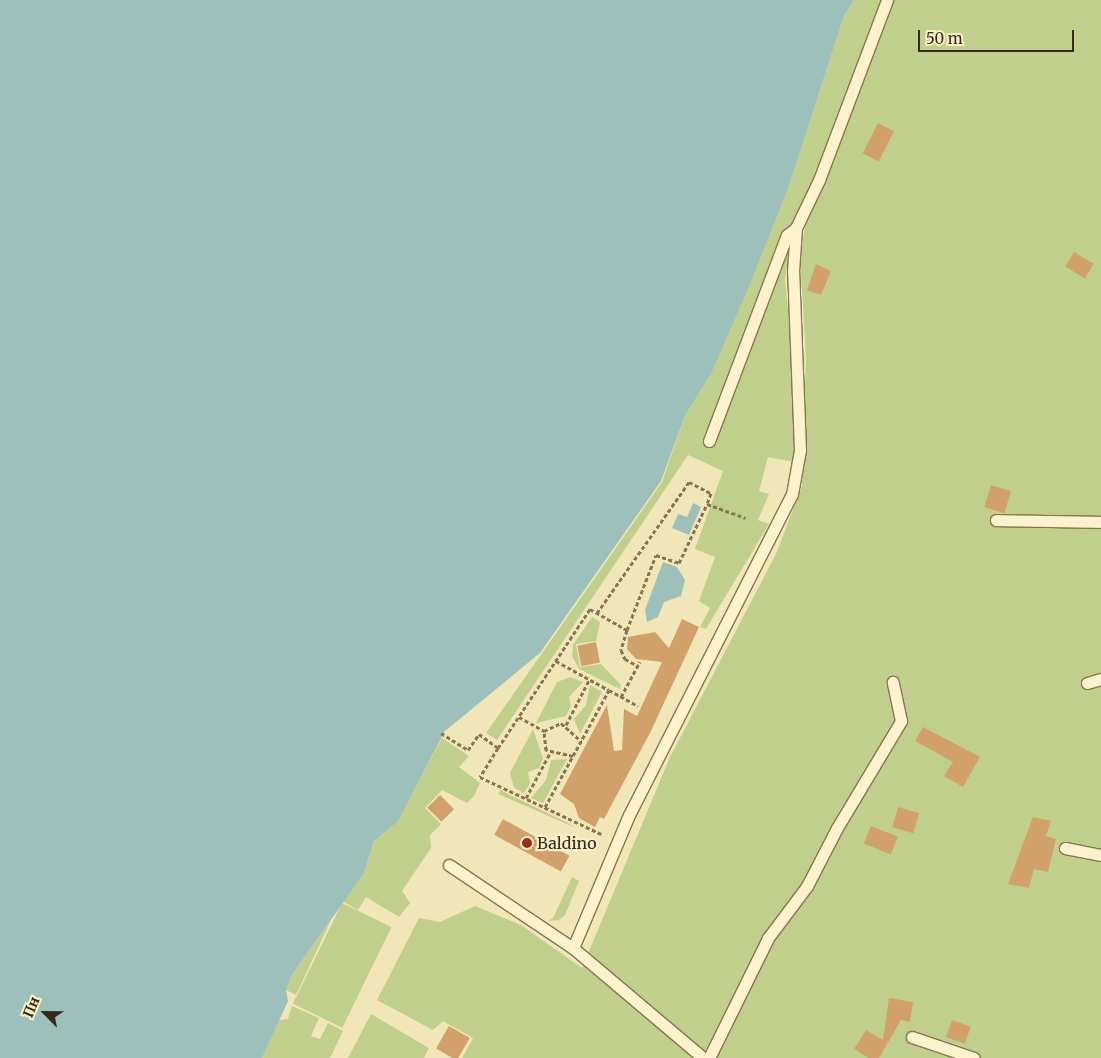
<!DOCTYPE html>
<meta charset="utf-8">
<style>
body{margin:0}
#map{position:relative;width:1101px;height:1058px;overflow:hidden;background:#f1e6b8;font-family:Merriweather,serif}
div>[style]{position:absolute}
.green>*{inset:0;background:#c0cf8c;transform-origin:0 0}
.water>*{inset:0;background:#9ec0ba}
.building>*{inset:0;background:#d2a16b;transform-origin:0 0}
.path>*{height:3px;margin-top:-1.5px;transform-origin:0;background:repeating-linear-gradient(90deg,#887452 0 4px,transparent 0 6.5px)}
.roads{filter:drop-shadow(1px 0 #887452) drop-shadow(-1px 0 #887452) drop-shadow(0 1px #887452) drop-shadow(0 -1px #887452)}
.lane>*{height:11px;margin:-5.5px;padding:0 5.5px;transform-origin:5.5px;border-radius:5.5px;background:#fcf2cb}
.dots>*{width:14px;height:14px;translate:-50% -50%;box-sizing:border-box;border:2px solid #f8efc8;border-radius:50%}
span{translate:-50% -50%;white-space:nowrap;text-align:center;line-height:1.15;-webkit-text-stroke:4.5px #f8efc8;paint-order:stroke}
.poi-label{font-size:16px;color:#352a19}
.left{translate:0 -50%;text-align:left}
.north{position:absolute;left:20px;top:988px;width:50px;height:50px;-webkit-text-stroke:4px #f8efc8;paint-order:stroke;rotate:293deg;font-size:14px;font-weight:700;line-height:20px;text-align:center;color:#352a19}
.north::after{content:'';display:block;margin:auto;width:18px;height:22px;background:#352a19;clip-path:polygon(50% 0,100% 100%,50% 72%,0 100%)}
.scale{position:absolute;left:918px;top:30px;width:156px;height:22px;box-sizing:border-box;border:2px solid #352a19;border-top:0;padding-left:6px;font-size:15px;line-height:18px;white-space:nowrap;color:#352a19;-webkit-text-stroke:4px #f8efc8;paint-order:stroke}
</style>
<div id="map">
<div class="green">
<div style="clip-path:polygon(854px 0,882px 0,840px 118px,794px 221px,785px 280px,794px 371px,794px 462px,768px 457px,759px 491px,769px 494px,758px 520px,769px 524px,706px 629px,700px 627px,710px 608px,699px 601px,715px 557px,695px 549px,723px 471px,688px 455px,497px 740px,486px 733px,662px 482px,685px 416px,712px 372px,789px 186px,844px 16px)"></div>
<div style="clip-path:polygon(891px 0,1101px 0,1101px 1058px,462px 1058px,473px 1038px,443px 1021px,433px 1030px,377px 1000px,419px 918px,440px 922px,475px 906px,521px 925px,582px 968px,670px 757px,776px 554px,802px 486px,806px 356px,800px 257px,805px 227px)"></div>
<div style="clip-path:polygon(592px 617px,600px 622px,596px 641px,576px 644px,580px 667px,601px 664px,621px 685px,620px 689px,579px 669px,572px 656px,573px 645px)"></div>
<div style="clip-path:polygon(570px 677px,583px 682px,569px 697px,571px 706px,566px 716px,536px 723px,557px 682px)"></div>
<div style="clip-path:polygon(590px 685px,602px 692px,580px 734px,574px 719px,586px 705px)"></div>
<div style="clip-path:polygon(533px 729px,543px 758px,539px 768px,528px 772px,530px 783px,524px 793px,514px 788px,510px 773px)"></div>
<div style="clip-path:polygon(442px 738px,469px 756px,459px 767px,480px 783px,474px 796px,467px 803px,442px 790px,425px 808px,441px 824px,430px 835px,431px 848px,402px 891px,410px 903px,399px 917px,366px 897px,358px 910px,342px 901px,364px 873px,374px 841px,398px 820px)"></div>
<div style="clip-path:polygon(567px 759px,543px 803px,531px 798px,546px 780px,551px 760px)"></div>
<div style="clip-path:polygon(500px 790px,568px 823px,576px 828px,498px 794px)"></div>
<div style="clip-path:polygon(572px 877px,579px 881px,565px 915px,559px 920px,548px 921px,553px 918px)"></div>
<div style="left:342px;top:903px;width:55px;height:112px;rotate:26deg"></div>
<div style="clip-path:polygon(331px 920px,296px 995px,286px 990px,292px 975px)"></div>
<div style="clip-path:polygon(292px 1006px,319px 1018px,311px 1036px,320px 1039px,328px 1023px,343px 1031px,330px 1058px,262px 1058px,279px 1020px,288px 1019px)"></div>
<div style="clip-path:polygon(371px 1014px,429px 1048px,424px 1058px,348px 1058px)"></div>
</div>
<div class="water">
<div style="clip-path:polygon(0 0,854px 0,844px 16px,789px 186px,750px 284px,712px 372px,685px 416px,661px 481px,540px 653px,445px 731px,398px 821px,374px 841px,364px 873px,292px 975px,286px 990px,288px 1001px,262px 1058px,0 1058px)"></div>
<div style="clip-path:polygon(693px 503px,701px 507px,689px 535px,672px 528px,678px 514px,687px 517px)"></div>
<div style="clip-path:polygon(663px 562px,677px 567px,685px 580px,681px 596px,664px 602px,658px 617px,647px 622px,645px 610px)"></div>
</div>
<div class="building">
<div style="left:878px;top:123px;width:18px;height:34px;rotate:27deg"></div>
<div style="left:1074px;top:252px;width:23px;height:17px;rotate:31deg"></div>
<div style="clip-path:polygon(816px 264px,831px 271px,821px 295px,807px 290px)"></div>
<div style="left:991px;top:485px;width:21px;height:23px;rotate:17deg"></div>
<div style="clip-path:polygon(682px 619px,699px 627px,651px 731px,604px 819px,600px 817px,595px 827px,579px 818px,574px 804px,560px 794px,607px 705px,614px 751px,622px 750px,624px 709px,637px 716px,662px 662px,636px 659px,627px 649px,628px 637px,655px 632px,669px 648px)"></div>
<div style="left:596px;top:642px;width:21px;height:19px;rotate:79deg"></div>
<div style="clip-path:polygon(923px 727px,980px 757px,963px 787px,944px 776px,953px 762px,915px 741px)"></div>
<div style="left:440px;top:795px;width:20px;height:18px;rotate:45deg"></div>
<div style="left:898px;top:807px;width:22px;height:21px;rotate:16deg"></div>
<div style="clip-path:polygon(1033px 817px,1051px 821px,1046px 836px,1056px 839px,1048px 872px,1034px 869px,1029px 888px,1008px 884px)"></div>
<div style="left:503px;top:819px;width:76px;height:18px;rotate:29deg"></div>
<div style="left:871px;top:826px;width:29px;height:19px;rotate:22deg"></div>
<div style="clip-path:polygon(889px 998px,913px 1002px,910px 1022px,901px 1020px,879px 1058px,869px 1058px,854px 1049px,866px 1030px,883px 1040px)"></div>
<div style="left:952px;top:1020px;width:20px;height:18px;rotate:20deg"></div>
<div style="left:449px;top:1026px;width:24px;height:26px;rotate:30deg"></div>
</div>
<div class="path">
<div style="left:597px;top:613px;width:160px;rotate:-54.9deg"></div>
<div style="left:689px;top:482px;width:25px;rotate:27deg"></div>
<div style="left:711px;top:493px;width:12px;rotate:110deg"></div>
<div style="left:627px;top:630px;width:21px;rotate:107deg"></div>
<div style="left:621px;top:650px;width:10px;rotate:66deg"></div>
<div style="left:625px;top:659px;width:15px;rotate:28deg"></div>
<div style="left:556px;top:661px;width:60px;rotate:28.7deg"></div>
<div style="left:621px;top:697px;width:40px;rotate:-62deg"></div>
<div style="left:519px;top:717px;width:29px;rotate:29deg"></div>
<div style="left:566px;top:725px;width:51px;rotate:-62.9deg"></div>
<div style="left:441px;top:733px;width:32px;rotate:32deg"></div>
<div style="left:468px;top:750px;width:19px;rotate:-55deg"></div>
<div style="left:479px;top:734px;width:24px;rotate:36deg"></div>
<div style="left:498px;top:748px;width:167px;rotate:-56.5deg"></div>
<div style="left:590px;top:609px;width:43px;rotate:29.6deg"></div>
<div style="left:627px;top:630px;width:80px;rotate:-68.9deg"></div>
<div style="left:656px;top:555px;width:24px;rotate:19deg"></div>
<div style="left:679px;top:563px;width:65px;rotate:-64.6deg"></div>
<div style="left:707px;top:504px;width:41px;rotate:19.7deg"></div>
<div style="left:498px;top:748px;width:34px;rotate:122deg"></div>
<div style="left:480px;top:777px;width:136px;rotate:25.2deg"></div>
<div style="left:573px;top:756px;width:28px;rotate:-167deg"></div>
<div style="left:546px;top:750px;width:19px;rotate:-96deg"></div>
<div style="left:544px;top:731px;width:19px;rotate:-25deg"></div>
<div style="left:561px;top:723px;width:27px;rotate:42deg"></div>
<div style="left:526px;top:798px;width:51px;rotate:-61.9deg"></div>
<div style="left:545px;top:807px;width:133px;rotate:-61.3deg"></div>
<div style="left:609px;top:690px;width:33px;rotate:29deg"></div>
</div>
<div class="roads">
<div class="lane">
<div style="left:709px;top:441px;width:220px;rotate:-69.3deg"></div>
<div style="left:787px;top:235px;width:11px;rotate:-38deg"></div>
<div style="left:796px;top:228px;width:53px;rotate:-64.4deg"></div>
<div style="left:819px;top:180px;width:192px;rotate:-69.3deg"></div>
<div style="left:996px;top:520px;width:105px;rotate:1.1deg"></div>
<div style="left:1087px;top:683px;width:15px;rotate:-16deg"></div>
<div style="left:1065px;top:848px;width:37px;rotate:11deg"></div>
<div style="left:449px;top:865px;width:149px;rotate:33.8deg"></div>
<div style="left:573px;top:948px;width:170px;rotate:40.2deg"></div>
<div style="left:573px;top:948px;width:144px;rotate:-67.2deg"></div>
<div style="left:629px;top:815px;width:360px;rotate:-63.1deg"></div>
<div style="left:792px;top:494px;width:45px;rotate:-79.7deg"></div>
<div style="left:800px;top:450px;width:179px;rotate:-92.2deg"></div>
<div style="left:793px;top:271px;width:43px;rotate:-86deg"></div>
<div style="left:912px;top:1037px;width:65px;rotate:18.7deg"></div>
<div style="left:709px;top:1058px;width:134px;rotate:-63.8deg"></div>
<div style="left:768px;top:938px;width:65px;rotate:-53.1deg"></div>
<div style="left:807px;top:886px;width:65px;rotate:-62.7deg"></div>
<div style="left:837px;top:828px;width:125px;rotate:-59.1deg"></div>
<div style="left:901px;top:721px;width:40px;rotate:-102deg"></div>
</div>
</div>
<div class="dots">
<div style="left:527px;top:843px;background:#9b2b1e"></div>
</div>
<div class="poi-label">
<span class="left" style="left:537px;top:843px">Baldino</span>
</div>
<div class="north">Пн</div>
<div class="scale">50 m</div>
</div>
